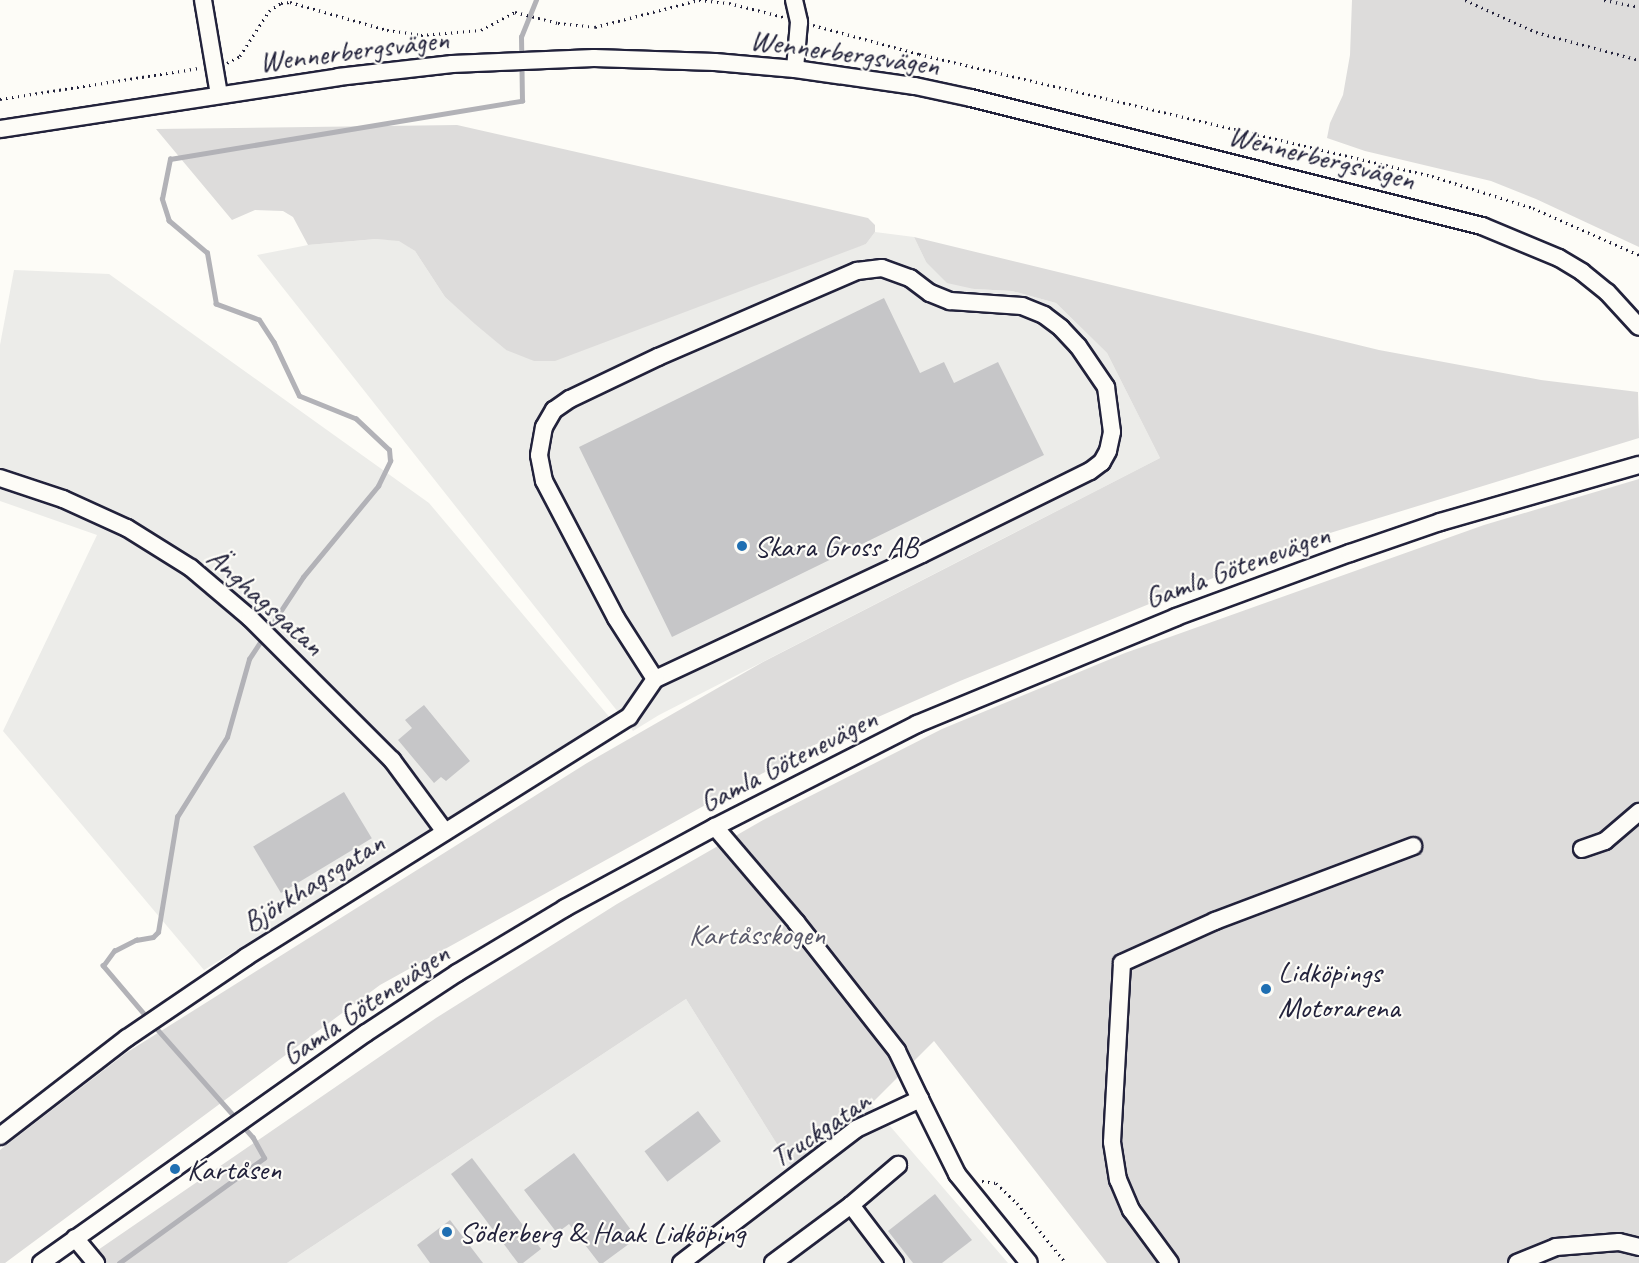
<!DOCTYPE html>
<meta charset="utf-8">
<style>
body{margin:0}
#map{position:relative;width:1639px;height:1263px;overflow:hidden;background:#fdfcf7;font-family:Caveat,sans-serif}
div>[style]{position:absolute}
.built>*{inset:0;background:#ecece9}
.green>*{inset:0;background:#dddcdb}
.stream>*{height:4.5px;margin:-2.25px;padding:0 2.25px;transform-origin:2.25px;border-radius:2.25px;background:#b2b2b7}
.building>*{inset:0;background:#c6c6c8;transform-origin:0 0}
.path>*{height:3px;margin-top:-1.5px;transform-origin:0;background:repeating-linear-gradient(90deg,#22223b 0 1.5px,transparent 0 6px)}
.roads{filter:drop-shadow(2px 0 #22223b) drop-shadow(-2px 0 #22223b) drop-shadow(0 2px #22223b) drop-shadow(0 -2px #22223b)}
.minor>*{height:16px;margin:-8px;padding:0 8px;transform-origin:8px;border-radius:8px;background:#fdfcf7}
.dots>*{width:16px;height:16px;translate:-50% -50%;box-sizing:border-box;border:3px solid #fdfcf7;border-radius:50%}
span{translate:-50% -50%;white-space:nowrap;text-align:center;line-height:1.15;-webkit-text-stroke:4.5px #fdfcf7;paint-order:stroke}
.street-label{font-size:30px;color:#22223b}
.poi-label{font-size:30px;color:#22223b}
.left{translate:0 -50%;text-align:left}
.park-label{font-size:30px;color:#5a5a6b}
</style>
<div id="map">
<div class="built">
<div style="clip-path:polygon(875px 232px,914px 237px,926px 262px,974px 289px,1012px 291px,1056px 303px,1107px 353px,1160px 458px,659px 715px,633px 731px,257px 255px,308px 245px,376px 239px,399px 240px,415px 251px,445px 297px,506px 350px,866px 244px)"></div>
<div style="clip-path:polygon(14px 270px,109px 274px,429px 503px,611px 719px,204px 970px,3px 731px,97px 535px,0 501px,0 345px)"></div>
<div style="clip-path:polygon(686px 999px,792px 1168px,871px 1104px,1008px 1263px,287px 1263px)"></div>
</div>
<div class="green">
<div style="clip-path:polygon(1352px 0,1639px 0,1639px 247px,1536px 199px,1491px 181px,1365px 151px,1327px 138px,1330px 123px,1343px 95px,1350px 55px)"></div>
<div style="clip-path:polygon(457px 125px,868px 218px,875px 225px,875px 232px,866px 244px,555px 361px,534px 361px,506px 350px,475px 324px,445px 297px,415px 251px,399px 241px,376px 239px,308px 245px,293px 217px,283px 211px,255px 210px,232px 220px,156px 129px)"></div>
<div style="clip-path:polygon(914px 237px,1379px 350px,1541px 380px,1638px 392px,1639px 438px,1304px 541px,960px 681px,812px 746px,380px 985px,5px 1263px,0 1263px,0 1150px,126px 1053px,587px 763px,763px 662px,1160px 458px,1107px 353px,1056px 303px,1012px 291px,974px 289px,947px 283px,926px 262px)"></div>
<div style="clip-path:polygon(1639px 479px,1639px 1263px,1107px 1263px,934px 1041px,871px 1104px,792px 1168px,686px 999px,287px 1263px,79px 1263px,436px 1018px,617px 904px,765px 819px,942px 729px,1125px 653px,1484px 525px)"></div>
</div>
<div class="stream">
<div style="left:148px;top:1019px;width:70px;rotate:-130.3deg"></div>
<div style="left:103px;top:966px;width:19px;rotate:-54deg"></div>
<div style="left:114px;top:951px;width:25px;rotate:-27deg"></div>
<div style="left:136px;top:940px;width:17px;rotate:-10deg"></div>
<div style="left:153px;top:937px;width:7px;rotate:-45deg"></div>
<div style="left:158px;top:932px;width:117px;rotate:-80.6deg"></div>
<div style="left:177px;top:817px;width:94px;rotate:-58deg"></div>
<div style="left:227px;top:737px;width:81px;rotate:-74.2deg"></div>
<div style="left:249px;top:659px;width:98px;rotate:-56.6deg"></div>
<div style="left:303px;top:577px;width:118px;rotate:-50.5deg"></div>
<div style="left:378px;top:486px;width:28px;rotate:-64deg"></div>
<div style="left:390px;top:461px;width:11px;rotate:-95deg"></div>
<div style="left:389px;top:450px;width:45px;rotate:-136.8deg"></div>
<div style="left:356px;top:419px;width:61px;rotate:-158deg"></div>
<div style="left:299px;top:396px;width:59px;rotate:-115.3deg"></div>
<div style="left:274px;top:343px;width:27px;rotate:-123deg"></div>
<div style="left:259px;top:320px;width:46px;rotate:-159.6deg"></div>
<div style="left:216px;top:304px;width:52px;rotate:-100deg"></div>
<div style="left:207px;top:253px;width:50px;rotate:-139.9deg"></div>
<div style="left:169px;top:221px;width:23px;rotate:-108deg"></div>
<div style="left:162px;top:199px;width:41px;rotate:-78.7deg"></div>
<div style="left:170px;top:159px;width:357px;rotate:-9.4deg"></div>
<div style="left:522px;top:101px;width:64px;rotate:-90.9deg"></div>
<div style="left:521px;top:37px;width:40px;rotate:-68deg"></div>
<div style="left:119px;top:1263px;width:179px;rotate:-35.9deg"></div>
<div style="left:264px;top:1158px;width:23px;rotate:-119deg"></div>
<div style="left:253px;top:1138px;width:149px;rotate:-131.5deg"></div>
</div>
<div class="building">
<div style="clip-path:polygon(884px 298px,920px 373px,944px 362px,954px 383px,998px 362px,1044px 455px,672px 637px,579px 447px)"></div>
<div style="clip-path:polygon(424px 705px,470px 761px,446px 781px,441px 777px,434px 783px,398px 740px,412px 728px,405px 720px)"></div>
<div style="left:344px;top:792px;width:54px;height:106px;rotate:59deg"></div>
<div style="left:698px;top:1111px;width:38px;height:67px;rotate:53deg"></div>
<div style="clip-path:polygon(574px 1153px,637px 1238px,603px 1263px,599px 1263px,569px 1224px,557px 1233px,524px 1190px)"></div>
<div style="clip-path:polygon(472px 1158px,541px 1249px,523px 1263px,518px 1263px,451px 1174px)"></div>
<div style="clip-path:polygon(935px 1194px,972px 1240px,942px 1263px,913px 1263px,888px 1231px)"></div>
<div style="clip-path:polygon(450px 1220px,483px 1263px,430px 1263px,417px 1245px)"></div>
</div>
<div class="path">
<div style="left:1465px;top:0;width:78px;rotate:24.3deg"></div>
<div style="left:1536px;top:32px;width:107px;rotate:15.2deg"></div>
<div style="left:1604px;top:0;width:36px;rotate:11deg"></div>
<div style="left:813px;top:25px;width:110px;rotate:15.3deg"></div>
<div style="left:919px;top:54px;width:527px;rotate:13.38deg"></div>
<div style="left:1432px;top:176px;width:106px;rotate:17.6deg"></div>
<div style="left:1533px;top:208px;width:116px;rotate:23.9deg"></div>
<div style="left:227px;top:63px;width:15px;rotate:-28deg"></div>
<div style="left:240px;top:56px;width:54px;rotate:-57.2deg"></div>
<div style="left:269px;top:11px;width:14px;rotate:-34deg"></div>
<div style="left:281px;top:3px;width:9px;rotate:-6deg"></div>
<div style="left:290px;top:2px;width:101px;rotate:16.1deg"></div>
<div style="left:387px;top:30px;width:34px;rotate:8deg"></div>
<div style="left:421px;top:35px;width:60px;rotate:-4.8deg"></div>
<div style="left:481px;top:30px;width:38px;rotate:-28deg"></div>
<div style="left:515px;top:12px;width:44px;rotate:14.3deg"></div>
<div style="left:558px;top:23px;width:37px;rotate:6deg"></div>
<div style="left:595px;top:27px;width:107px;rotate:-14.6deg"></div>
<div style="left:699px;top:0;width:30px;rotate:6deg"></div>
<div style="left:729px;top:3px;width:57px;rotate:14.3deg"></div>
<div style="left:0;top:99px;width:202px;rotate:-8.8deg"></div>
<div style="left:982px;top:1181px;width:14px;rotate:8deg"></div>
<div style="left:996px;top:1183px;width:29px;rotate:44deg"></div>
<div style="left:1017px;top:1203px;width:77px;rotate:50.8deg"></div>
</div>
<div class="roads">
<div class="minor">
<div style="left:203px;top:0;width:96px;rotate:80.4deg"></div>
<div style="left:794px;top:0;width:23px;rotate:77deg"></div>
<div style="left:799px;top:22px;width:47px;rotate:94.9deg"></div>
<div style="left:0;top:129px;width:342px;rotate:-8.7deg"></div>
<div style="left:338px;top:77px;width:115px;rotate:-6.5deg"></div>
<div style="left:452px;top:64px;width:142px;rotate:-2.4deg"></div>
<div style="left:594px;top:58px;width:121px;rotate:1.9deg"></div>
<div style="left:715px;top:62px;width:80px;rotate:5deg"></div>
<div style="left:795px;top:69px;width:121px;rotate:8.1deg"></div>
<div style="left:915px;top:86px;width:57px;rotate:12.1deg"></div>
<div style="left:971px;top:98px;width:527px;rotate:14.06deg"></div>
<div style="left:1482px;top:226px;width:83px;rotate:22.6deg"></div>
<div style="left:1559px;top:258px;width:27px;rotate:31deg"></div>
<div style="left:1582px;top:272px;width:32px;rotate:39deg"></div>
<div style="left:1607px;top:292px;width:47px;rotate:47.6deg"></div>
<div style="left:882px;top:268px;width:30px;rotate:20deg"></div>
<div style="left:910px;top:278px;width:25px;rotate:37deg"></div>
<div style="left:930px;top:293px;width:22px;rotate:22deg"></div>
<div style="left:950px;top:301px;width:72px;rotate:4deg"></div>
<div style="left:1022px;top:306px;width:24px;rotate:22deg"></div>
<div style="left:1044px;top:315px;width:21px;rotate:37deg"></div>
<div style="left:1061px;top:328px;width:25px;rotate:47deg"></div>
<div style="left:1078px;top:346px;width:50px;rotate:55.7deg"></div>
<div style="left:1106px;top:387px;width:45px;rotate:82.4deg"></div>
<div style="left:1112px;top:432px;width:19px;rotate:102deg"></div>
<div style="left:1108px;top:451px;width:13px;rotate:119deg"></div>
<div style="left:1102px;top:462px;width:15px;rotate:143deg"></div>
<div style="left:1090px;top:471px;width:187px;rotate:153.7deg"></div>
<div style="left:922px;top:554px;width:295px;rotate:154.9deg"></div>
<div style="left:655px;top:679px;width:72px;rotate:-122.6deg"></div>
<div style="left:616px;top:618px;width:155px;rotate:-117.7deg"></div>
<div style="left:544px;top:481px;width:26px;rotate:-101deg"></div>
<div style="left:539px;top:455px;width:28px;rotate:-80deg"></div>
<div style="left:544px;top:427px;width:20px;rotate:-60deg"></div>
<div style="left:554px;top:410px;width:19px;rotate:-35deg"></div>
<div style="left:570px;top:399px;width:98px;rotate:-25.5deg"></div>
<div style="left:658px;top:357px;width:217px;rotate:-23.4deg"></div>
<div style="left:857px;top:271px;width:25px;rotate:-7deg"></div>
<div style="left:0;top:478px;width:66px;rotate:18.4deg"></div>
<div style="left:63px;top:499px;width:70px;rotate:24.4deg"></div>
<div style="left:127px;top:528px;width:75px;rotate:32deg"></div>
<div style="left:191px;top:568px;width:77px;rotate:40.3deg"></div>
<div style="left:250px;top:618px;width:201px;rotate:45deg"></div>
<div style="left:392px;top:760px;width:89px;rotate:53.6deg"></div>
<div style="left:715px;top:827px;width:125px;rotate:49.5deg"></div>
<div style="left:796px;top:922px;width:164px;rotate:51.9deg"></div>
<div style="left:897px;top:1051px;width:53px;rotate:64.4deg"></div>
<div style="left:1582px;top:849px;width:24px;rotate:-19deg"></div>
<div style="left:1605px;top:841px;width:45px;rotate:-40.5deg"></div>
<div style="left:0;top:1136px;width:160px;rotate:-37.7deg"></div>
<div style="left:127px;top:1038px;width:144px;rotate:-34.2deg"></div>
<div style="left:246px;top:957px;width:452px;rotate:-32.1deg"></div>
<div style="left:629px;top:717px;width:46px;rotate:-55.6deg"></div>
<div style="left:851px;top:1205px;width:62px;rotate:-40.4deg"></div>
<div style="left:75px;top:1238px;width:33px;rotate:50deg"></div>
<div style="left:41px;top:1263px;width:398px;rotate:-35.3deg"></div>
<div style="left:366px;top:1033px;width:109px;rotate:-33.4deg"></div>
<div style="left:457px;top:973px;width:126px;rotate:-31deg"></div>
<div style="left:565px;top:908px;width:170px;rotate:-28.4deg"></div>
<div style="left:715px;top:827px;width:227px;rotate:-27deg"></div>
<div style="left:917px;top:724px;width:280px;rotate:-22.4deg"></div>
<div style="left:1176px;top:617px;width:185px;rotate:-20.2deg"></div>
<div style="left:1350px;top:553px;width:95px;rotate:-19deg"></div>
<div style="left:1440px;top:522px;width:207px;rotate:-16deg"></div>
<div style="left:681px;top:1263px;width:220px;rotate:-37.4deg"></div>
<div style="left:856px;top:1129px;width:71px;rotate:-25.1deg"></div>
<div style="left:920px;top:1099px;width:84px;rotate:63.7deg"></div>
<div style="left:957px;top:1174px;width:114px;rotate:51deg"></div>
<div style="left:773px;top:1263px;width:97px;rotate:-36.6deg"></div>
<div style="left:851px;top:1205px;width:73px;rotate:52.8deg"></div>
<div style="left:1170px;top:1263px;width:66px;rotate:-126.3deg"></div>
<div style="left:1131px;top:1210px;width:33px;rotate:-113deg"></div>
<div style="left:1118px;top:1180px;width:38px;rotate:-99deg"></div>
<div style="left:1112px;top:1142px;width:179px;rotate:-86.8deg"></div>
<div style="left:1122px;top:963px;width:102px;rotate:-24.3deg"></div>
<div style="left:1215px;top:921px;width:212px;rotate:-20.7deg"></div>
<div style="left:1517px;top:1263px;width:42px;rotate:-22.3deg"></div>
<div style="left:1556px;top:1247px;width:63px;rotate:-4.5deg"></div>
<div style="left:1619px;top:1242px;width:21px;rotate:14deg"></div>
</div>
</div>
<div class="dots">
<div style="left:742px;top:546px;background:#1f6fb2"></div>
<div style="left:1266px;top:989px;background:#1f6fb2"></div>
<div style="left:175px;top:1169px;background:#1f6fb2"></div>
<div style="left:447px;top:1232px;background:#1f6fb2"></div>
</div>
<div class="street-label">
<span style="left:354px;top:50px;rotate:-7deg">Wennerbergsvägen</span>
<span style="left:845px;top:52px;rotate:8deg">Wennerbergsvägen</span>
<span style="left:1322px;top:157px;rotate:14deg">Wennerbergsvägen</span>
<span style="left:1237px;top:566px;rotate:-20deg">Gamla Götenevägen</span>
<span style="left:266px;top:601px;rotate:42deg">Änghagsgatan</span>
<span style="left:788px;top:760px;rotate:-27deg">Gamla Götenevägen</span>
<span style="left:313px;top:882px;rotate:-32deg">Björkhagsgatan</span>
<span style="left:365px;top:1004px;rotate:-34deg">Gamla Götenevägen</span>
<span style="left:820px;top:1129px;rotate:-34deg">Truckgatan</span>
</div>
<div class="poi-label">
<span class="left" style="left:754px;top:546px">Skara Gross AB</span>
<span class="left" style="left:1278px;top:989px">Lidköpings<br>Motorarena</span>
<span class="left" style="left:187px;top:1169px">Kartåsen</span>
<span class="left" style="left:459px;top:1232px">Söderberg &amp; Haak Lidköping</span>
</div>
<div class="park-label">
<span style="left:757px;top:934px">Kartåsskogen</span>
</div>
</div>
